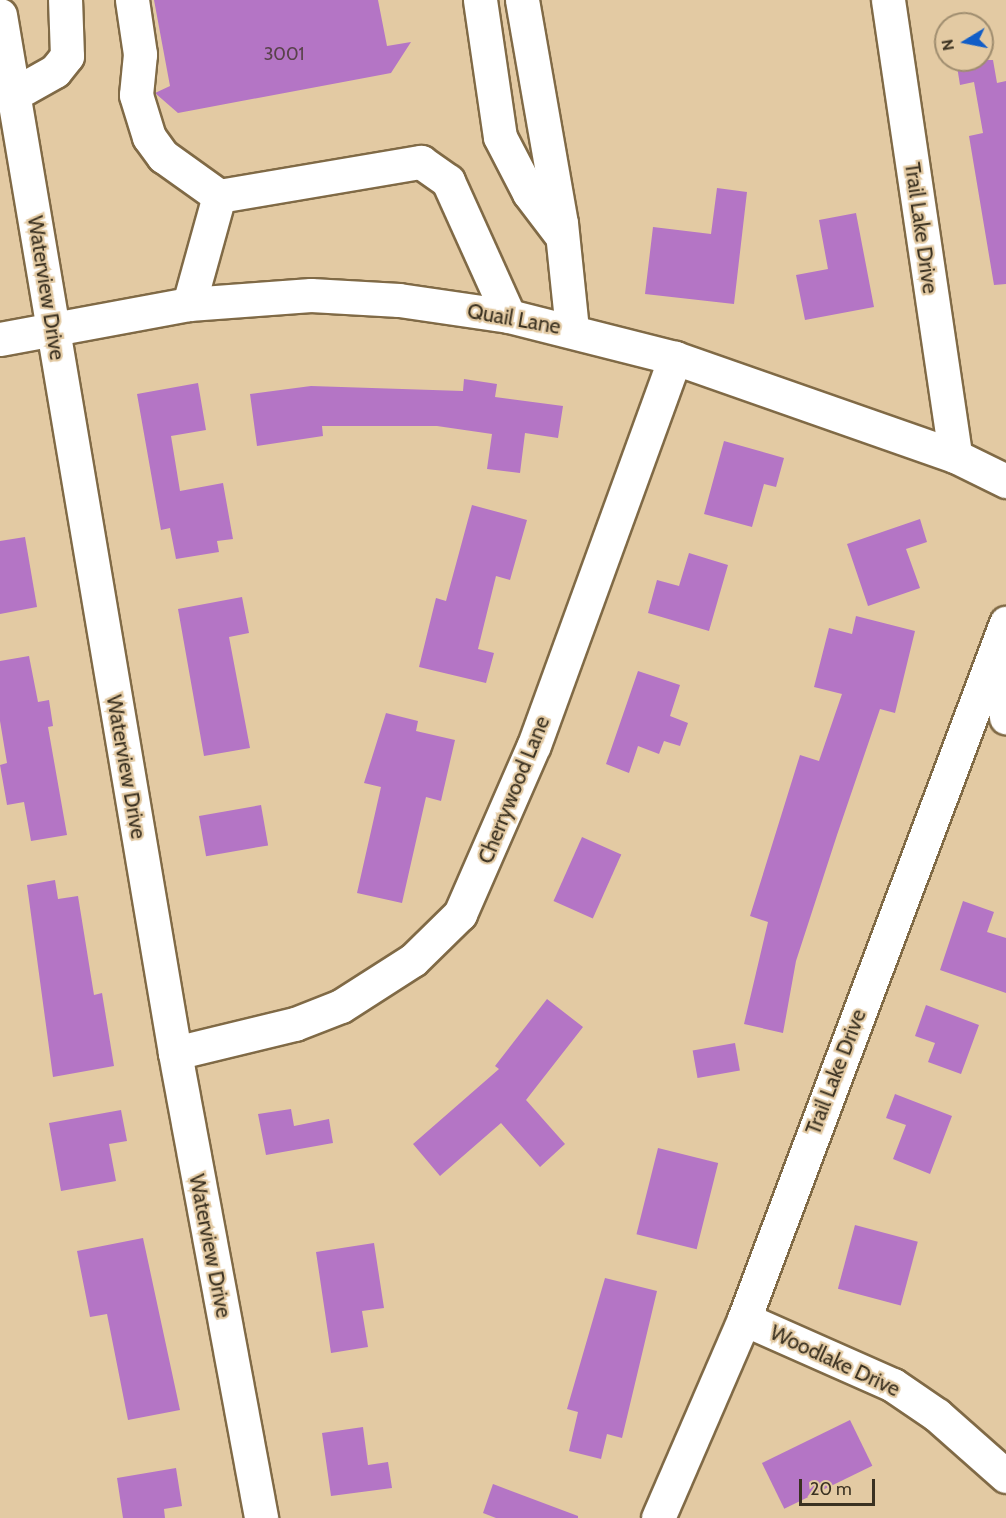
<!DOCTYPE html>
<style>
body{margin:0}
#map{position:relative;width:1006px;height:1518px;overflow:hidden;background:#e3caa3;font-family:Cabin,sans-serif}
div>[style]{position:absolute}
.building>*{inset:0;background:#b475c5;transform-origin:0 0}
.roads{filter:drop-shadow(2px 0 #806a46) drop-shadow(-2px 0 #806a46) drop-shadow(0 2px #806a46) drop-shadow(0 -2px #806a46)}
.minor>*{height:33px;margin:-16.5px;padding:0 16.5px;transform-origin:16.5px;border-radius:16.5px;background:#fff}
span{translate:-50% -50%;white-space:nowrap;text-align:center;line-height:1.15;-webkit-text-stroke:4.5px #e3caa3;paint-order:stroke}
.number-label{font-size:18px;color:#58424a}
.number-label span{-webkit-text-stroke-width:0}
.street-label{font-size:21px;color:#3a3121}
.north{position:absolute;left:934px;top:12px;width:60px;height:60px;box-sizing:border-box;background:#e3caa3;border:2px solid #9f8d6f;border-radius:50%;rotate:260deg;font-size:16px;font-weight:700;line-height:24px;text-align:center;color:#3a3121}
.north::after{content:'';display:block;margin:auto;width:21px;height:27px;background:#115dc7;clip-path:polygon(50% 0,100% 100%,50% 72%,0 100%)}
.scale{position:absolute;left:799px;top:1479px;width:76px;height:27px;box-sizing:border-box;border:3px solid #3a3121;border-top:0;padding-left:8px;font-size:18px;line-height:21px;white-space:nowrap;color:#3a3121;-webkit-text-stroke:4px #e3caa3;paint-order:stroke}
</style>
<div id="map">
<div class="building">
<div style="clip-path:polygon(154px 0,378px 0,387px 46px,411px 42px,391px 73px,178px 113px,155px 93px,170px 86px)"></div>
<div style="clip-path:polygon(956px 60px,993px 60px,997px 83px,1006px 81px,1006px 284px,994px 285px,969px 136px,983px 133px,974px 82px,960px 85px)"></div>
<div style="clip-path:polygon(717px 188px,747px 192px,734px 304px,645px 294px,653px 227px,711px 234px)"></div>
<div style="clip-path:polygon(856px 213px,874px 307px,805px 320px,796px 275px,828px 269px,819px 220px)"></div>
<div style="clip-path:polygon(464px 379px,497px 384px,495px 397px,563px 406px,558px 438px,525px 433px,520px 473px,487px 469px,492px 434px,437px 426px,322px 426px,323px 436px,257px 446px,250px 394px,311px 386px,463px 391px)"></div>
<div style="clip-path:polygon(198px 383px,206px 430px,171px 436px,180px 491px,223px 483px,233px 539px,217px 541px,219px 552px,176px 559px,170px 528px,161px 530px,137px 394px)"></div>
<div style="clip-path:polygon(724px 441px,784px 458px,776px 487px,764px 484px,752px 527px,704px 514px)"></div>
<div style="clip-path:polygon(472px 505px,527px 520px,510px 580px,496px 576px,478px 649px,494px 653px,486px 683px,419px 667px,436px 598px,446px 601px)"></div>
<div style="clip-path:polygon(920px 519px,927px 542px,906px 549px,920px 588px,868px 606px,847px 544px)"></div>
<div style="clip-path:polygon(25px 537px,37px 607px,0 614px,0 541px)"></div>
<div style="clip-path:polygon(689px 553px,728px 565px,709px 631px,648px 613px,657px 580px,679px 586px)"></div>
<div style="clip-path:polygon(242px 597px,249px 633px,229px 637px,250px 748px,204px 756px,178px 609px)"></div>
<div style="clip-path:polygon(856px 616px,915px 631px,895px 713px,880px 709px,837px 835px,796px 961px,783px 1033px,744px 1024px,768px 922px,750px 916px,800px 755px,819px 761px,842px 694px,814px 687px,829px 628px,852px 634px)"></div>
<div style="clip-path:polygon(29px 656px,38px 702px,49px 700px,53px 726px,48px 727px,67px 835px,31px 841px,24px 802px,7px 805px,0 765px,7px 763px,0 721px,0 661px)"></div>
<div style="clip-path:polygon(638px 671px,680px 685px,670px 716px,688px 723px,680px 746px,664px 741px,659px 754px,638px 746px,629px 773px,606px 764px)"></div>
<div style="clip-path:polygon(386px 713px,418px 721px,416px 731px,455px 740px,441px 801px,426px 797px,402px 903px,357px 893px,381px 787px,364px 783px)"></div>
<div style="left:261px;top:805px;width:41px;height:63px;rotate:80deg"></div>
<div style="left:582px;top:837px;width:43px;height:70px;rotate:24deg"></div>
<div style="clip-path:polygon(55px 880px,58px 899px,78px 896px,94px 995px,102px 993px,114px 1066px,53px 1077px,27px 885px)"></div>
<div style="clip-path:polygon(963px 901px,994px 912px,987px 932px,1006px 938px,1006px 993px,940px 970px)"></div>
<div style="clip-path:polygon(547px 999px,583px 1027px,526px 1100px,565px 1144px,540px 1167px,501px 1123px,440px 1176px,413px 1144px,499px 1069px,495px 1066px)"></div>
<div style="clip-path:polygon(926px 1005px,979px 1025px,961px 1074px,928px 1062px,935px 1043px,915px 1036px)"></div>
<div style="left:735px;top:1043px;width:28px;height:43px;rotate:80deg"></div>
<div style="clip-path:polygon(895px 1094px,952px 1116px,930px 1174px,893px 1159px,906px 1125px,886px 1118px)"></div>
<div style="clip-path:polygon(291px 1109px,294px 1126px,329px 1119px,333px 1143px,266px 1155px,258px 1114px)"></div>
<div style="clip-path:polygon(121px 1110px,127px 1141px,109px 1144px,116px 1181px,61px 1191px,49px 1123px)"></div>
<div style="left:658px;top:1148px;width:62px;height:89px;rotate:14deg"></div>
<div style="left:855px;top:1225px;width:65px;height:66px;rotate:15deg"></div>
<div style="clip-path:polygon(143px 1238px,180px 1410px,128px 1420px,107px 1314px,90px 1317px,77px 1251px)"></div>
<div style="clip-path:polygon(374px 1243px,384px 1308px,362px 1311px,368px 1347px,331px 1353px,316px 1252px)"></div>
<div style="clip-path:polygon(605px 1278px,657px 1291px,622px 1438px,607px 1434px,601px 1459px,569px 1451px,578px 1412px,567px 1409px)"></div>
<div style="left:850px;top:1420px;width:51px;height:98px;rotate:64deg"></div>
<div style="clip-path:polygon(363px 1427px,368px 1465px,388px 1462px,392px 1488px,331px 1496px,322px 1433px)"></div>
<div style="clip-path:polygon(176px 1468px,182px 1506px,164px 1509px,165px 1518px,123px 1518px,117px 1478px)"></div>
<div style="clip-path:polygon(493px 1484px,578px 1516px,578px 1518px,496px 1518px,483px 1513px)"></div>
</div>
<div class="roads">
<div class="minor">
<div style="left:132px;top:0;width:55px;rotate:81.6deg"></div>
<div style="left:140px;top:54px;width:41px;rotate:95.6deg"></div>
<div style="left:136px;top:95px;width:44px;rotate:72.8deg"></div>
<div style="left:149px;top:137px;width:24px;rotate:54deg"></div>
<div style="left:163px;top:156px;width:69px;rotate:35.5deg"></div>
<div style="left:480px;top:0;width:138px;rotate:81.7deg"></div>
<div style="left:500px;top:137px;width:63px;rotate:62.6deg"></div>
<div style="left:529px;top:193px;width:53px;rotate:52.7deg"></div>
<div style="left:522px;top:0;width:226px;rotate:80.1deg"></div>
<div style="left:561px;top:223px;width:107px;rotate:84.1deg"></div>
<div style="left:888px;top:0;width:461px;rotate:81.6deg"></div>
<div style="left:0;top:15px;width:1053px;rotate:80.43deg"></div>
<div style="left:175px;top:1053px;width:473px;rotate:79.5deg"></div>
<div style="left:14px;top:94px;width:47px;rotate:-29.3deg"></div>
<div style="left:55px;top:71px;width:19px;rotate:-51deg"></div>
<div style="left:67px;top:56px;width:56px;rotate:-92deg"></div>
<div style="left:189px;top:304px;width:112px;rotate:-74.5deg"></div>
<div style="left:219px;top:196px;width:205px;rotate:-9.6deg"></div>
<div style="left:421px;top:162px;width:33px;rotate:35deg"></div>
<div style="left:448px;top:181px;width:148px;rotate:65.7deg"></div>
<div style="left:0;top:339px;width:192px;rotate:-10.5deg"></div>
<div style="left:189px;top:304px;width:122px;rotate:-4.2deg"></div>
<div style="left:311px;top:295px;width:88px;rotate:3.3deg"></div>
<div style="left:399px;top:300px;width:111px;rotate:8.3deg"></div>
<div style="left:509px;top:316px;width:171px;rotate:14.2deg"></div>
<div style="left:675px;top:358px;width:297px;rotate:19.3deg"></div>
<div style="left:955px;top:456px;width:57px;rotate:26.1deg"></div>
<div style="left:998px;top:659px;width:59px;rotate:82.1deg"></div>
<div style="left:175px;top:1053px;width:123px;rotate:-13.6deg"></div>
<div style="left:295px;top:1024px;width:49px;rotate:-21.4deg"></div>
<div style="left:341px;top:1006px;width:85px;rotate:-32.6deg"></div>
<div style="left:413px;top:960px;width:66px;rotate:-44.4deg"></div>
<div style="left:460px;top:914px;width:184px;rotate:-66.4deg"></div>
<div style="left:534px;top:745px;width:412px;rotate:-70deg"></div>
<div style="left:744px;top:1319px;width:163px;rotate:23.9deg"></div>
<div style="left:893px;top:1385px;width:53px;rotate:34.3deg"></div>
<div style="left:937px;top:1415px;width:92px;rotate:41.5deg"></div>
<div style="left:658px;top:1518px;width:217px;rotate:-66.6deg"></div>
<div style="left:744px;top:1319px;width:744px;rotate:-69.37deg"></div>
</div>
</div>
<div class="number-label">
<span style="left:284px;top:54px">3001</span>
</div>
<div class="street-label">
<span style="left:921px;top:228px;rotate:82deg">Trail Lake Drive</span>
<span style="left:46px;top:288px;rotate:81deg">Waterview Drive</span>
<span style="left:514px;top:319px;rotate:10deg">Quail Lane</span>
<span style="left:126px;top:767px;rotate:80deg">Waterview Drive</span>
<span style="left:514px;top:790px;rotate:-68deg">Cherrywood Lane</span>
<span style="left:836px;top:1072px;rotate:-69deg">Trail Lake Drive</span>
<span style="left:210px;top:1246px;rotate:79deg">Waterview Drive</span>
<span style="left:835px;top:1361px;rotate:25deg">Woodlake Drive</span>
</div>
<div class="north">N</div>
<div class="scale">20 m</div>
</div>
